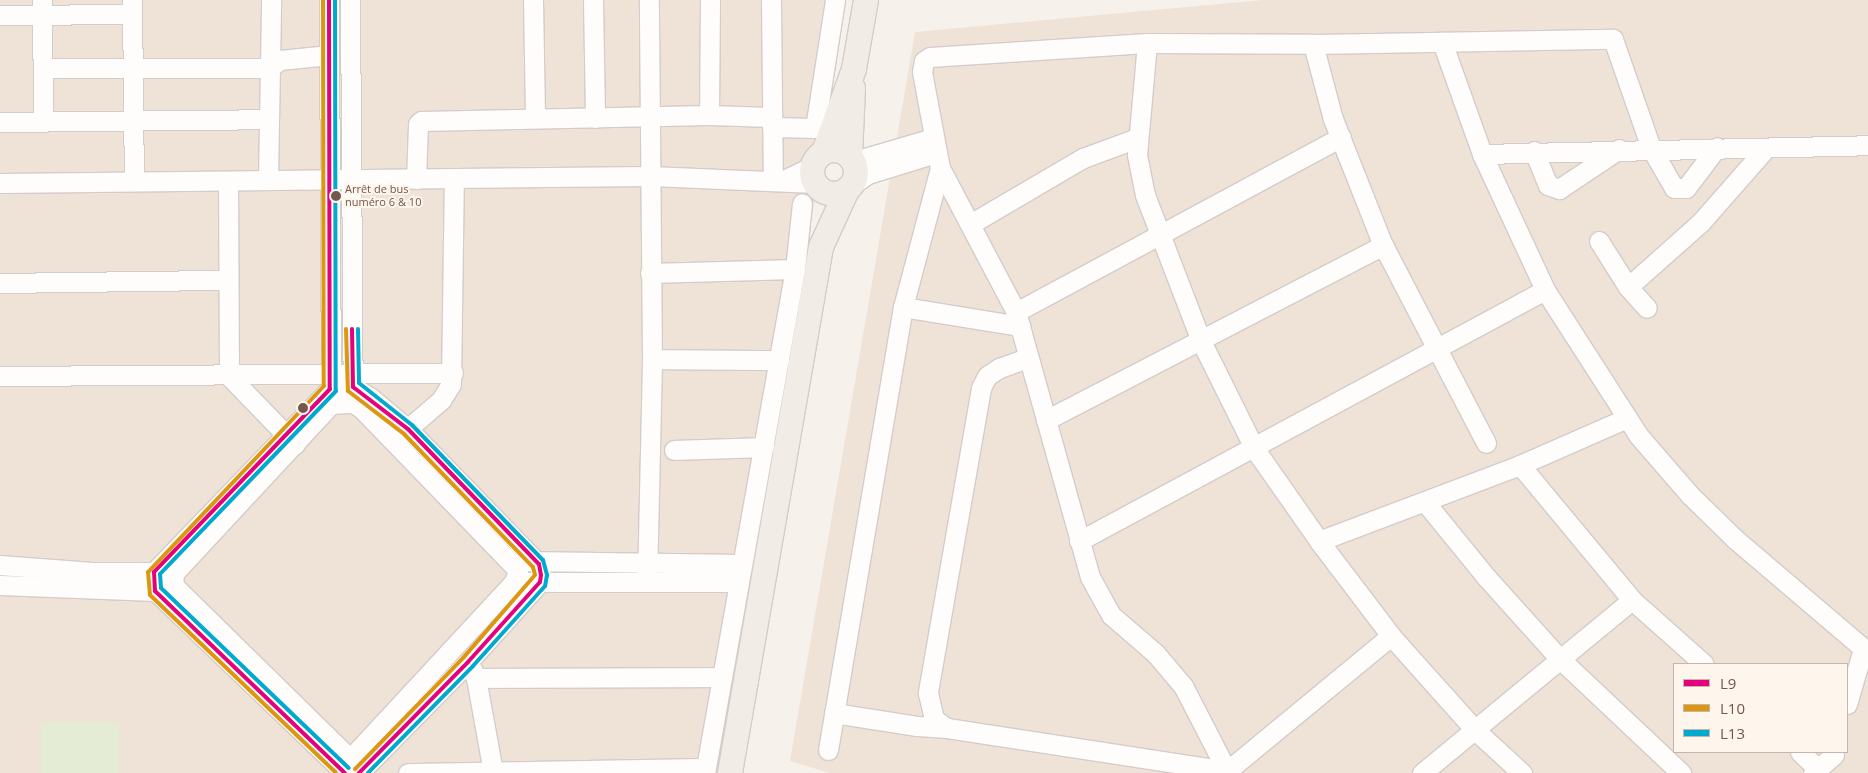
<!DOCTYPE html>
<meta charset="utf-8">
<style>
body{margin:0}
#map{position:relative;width:1868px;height:773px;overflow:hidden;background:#f6f1eb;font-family:"Open Sans",sans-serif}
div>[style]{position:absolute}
.residential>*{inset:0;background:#efe3d8}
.green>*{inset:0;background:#e5ecd6;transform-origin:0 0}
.roads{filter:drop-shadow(1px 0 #d4ccc8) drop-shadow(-1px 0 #d4ccc8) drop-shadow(0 1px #d4ccc8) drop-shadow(0 -1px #d4ccc8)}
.minor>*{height:19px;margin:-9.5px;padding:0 9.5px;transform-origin:9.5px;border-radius:9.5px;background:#fefdfc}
.major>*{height:24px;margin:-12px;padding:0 12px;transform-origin:12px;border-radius:12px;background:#f1ece6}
.major>.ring{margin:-12px;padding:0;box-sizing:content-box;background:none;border:24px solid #f1ece6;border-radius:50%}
.bus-1>*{height:4px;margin:-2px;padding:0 2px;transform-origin:2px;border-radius:2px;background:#e5007d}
.bus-2>*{height:4px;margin:-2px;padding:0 2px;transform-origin:2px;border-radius:2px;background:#dd960f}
.bus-3>*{height:4px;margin:-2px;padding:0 2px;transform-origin:2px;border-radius:2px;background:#00a9ce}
.dots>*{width:14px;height:14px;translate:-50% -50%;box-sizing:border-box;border:2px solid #fef5ec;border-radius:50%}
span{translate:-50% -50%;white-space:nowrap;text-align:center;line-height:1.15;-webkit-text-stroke:4px #fef5ec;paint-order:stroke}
.bus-label{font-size:11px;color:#73564c}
.left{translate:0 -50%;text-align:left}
.legend{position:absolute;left:1673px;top:663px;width:175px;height:90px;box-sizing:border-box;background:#fef5ec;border:1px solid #c6b5ac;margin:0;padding:6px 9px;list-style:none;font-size:15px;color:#73564c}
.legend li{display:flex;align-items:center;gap:10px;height:25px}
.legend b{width:25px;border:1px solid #c6b5ac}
</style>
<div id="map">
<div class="residential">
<div style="clip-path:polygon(0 0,844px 0,821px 165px,715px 773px,0 773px)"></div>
<div style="clip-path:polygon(evenodd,1263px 0,1868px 0,1868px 773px,830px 773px,790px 761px,915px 32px,1263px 0,1674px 664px,1847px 664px,1847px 752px,1674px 752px,1674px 664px)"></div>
</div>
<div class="green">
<div style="left:119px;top:722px;width:51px;height:78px;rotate:90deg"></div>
</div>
<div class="roads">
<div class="minor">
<div style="left:42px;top:0;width:120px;rotate:89.5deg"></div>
<div style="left:132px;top:0;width:181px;rotate:89.4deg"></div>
<div style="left:350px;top:0;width:386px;rotate:89.6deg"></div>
<div style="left:533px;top:0;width:117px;rotate:89deg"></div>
<div style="left:593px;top:0;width:118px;rotate:89deg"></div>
<div style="left:771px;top:0;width:180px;rotate:89.4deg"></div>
<div style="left:0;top:15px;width:132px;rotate:-0.4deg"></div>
<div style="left:1442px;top:42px;width:119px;rotate:70.3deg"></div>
<div style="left:1482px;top:154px;width:150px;rotate:65.1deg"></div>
<div style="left:1545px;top:290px;width:172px;rotate:57.3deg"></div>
<div style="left:1638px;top:435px;width:79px;rotate:49.1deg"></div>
<div style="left:1690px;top:495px;width:63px;rotate:44.4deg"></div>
<div style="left:1735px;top:539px;width:175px;rotate:40.4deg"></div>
<div style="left:1147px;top:43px;width:112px;rotate:95.1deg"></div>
<div style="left:1137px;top:155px;width:41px;rotate:78.7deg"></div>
<div style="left:1145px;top:195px;width:156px;rotate:69deg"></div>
<div style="left:1201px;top:341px;width:119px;rotate:63.6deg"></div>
<div style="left:1254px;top:448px;width:113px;rotate:55deg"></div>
<div style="left:1319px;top:541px;width:119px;rotate:52.8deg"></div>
<div style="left:1391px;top:636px;width:126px;rotate:48.2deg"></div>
<div style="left:1475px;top:730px;width:64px;rotate:42.5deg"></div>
<div style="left:1313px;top:44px;width:78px;rotate:75.1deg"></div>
<div style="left:1333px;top:119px;width:136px;rotate:68.4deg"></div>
<div style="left:1383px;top:245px;width:223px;rotate:62.5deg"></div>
<div style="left:44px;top:68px;width:225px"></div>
<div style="left:269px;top:68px;width:14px;rotate:-36deg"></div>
<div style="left:280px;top:60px;width:49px;rotate:-5.8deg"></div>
<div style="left:709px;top:115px;width:115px;rotate:-89.5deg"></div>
<div style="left:0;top:122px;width:268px;rotate:-0.6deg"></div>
<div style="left:772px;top:127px;width:43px;rotate:1.3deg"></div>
<div style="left:815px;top:128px;width:130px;rotate:-81.1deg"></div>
<div style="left:1534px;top:151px;width:37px;rotate:68deg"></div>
<div style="left:1548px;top:185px;width:12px;rotate:20deg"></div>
<div style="left:1559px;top:189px;width:72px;rotate:-33.7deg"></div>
<div style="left:1482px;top:154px;width:386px;rotate:-1.3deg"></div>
<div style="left:854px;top:161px;width:82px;rotate:-16.2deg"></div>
<div style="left:416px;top:179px;width:55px;rotate:-87.9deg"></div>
<div style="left:418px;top:124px;width:4px;rotate:-45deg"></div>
<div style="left:421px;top:121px;width:288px;rotate:-1.2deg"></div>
<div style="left:709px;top:115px;width:62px;rotate:1.8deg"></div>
<div style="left:268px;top:180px;width:180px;rotate:-89deg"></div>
<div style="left:784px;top:180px;width:32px;rotate:-26deg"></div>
<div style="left:228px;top:181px;width:195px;rotate:89.7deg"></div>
<div style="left:229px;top:376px;width:95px;rotate:45.9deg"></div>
<div style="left:0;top:183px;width:650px;rotate:-0.62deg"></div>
<div style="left:650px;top:176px;width:165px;rotate:2.4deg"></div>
<div style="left:853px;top:184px;width:18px;rotate:-34deg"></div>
<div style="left:868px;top:174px;width:71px;rotate:-17.2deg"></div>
<div style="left:972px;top:223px;width:129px;rotate:-30.4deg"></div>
<div style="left:1083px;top:158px;width:58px;rotate:-20.3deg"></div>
<div style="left:1599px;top:241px;width:54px;rotate:57.8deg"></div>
<div style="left:1628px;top:287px;width:28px;rotate:48deg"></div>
<div style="left:650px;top:273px;width:145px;rotate:-1.6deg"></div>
<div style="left:0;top:283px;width:228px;rotate:-0.8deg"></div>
<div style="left:1628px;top:287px;width:98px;rotate:-41.7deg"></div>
<div style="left:1701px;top:222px;width:98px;rotate:-48.7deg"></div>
<div style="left:903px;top:307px;width:119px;rotate:9.2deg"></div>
<div style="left:1016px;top:312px;width:369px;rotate:-28.3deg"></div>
<div style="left:1027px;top:358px;width:30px;rotate:160deg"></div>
<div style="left:999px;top:368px;width:14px;rotate:146deg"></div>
<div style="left:987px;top:376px;width:13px;rotate:117deg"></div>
<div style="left:981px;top:388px;width:310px;rotate:99.9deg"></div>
<div style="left:928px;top:693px;width:27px;rotate:77deg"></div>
<div style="left:934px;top:719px;width:16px;rotate:35deg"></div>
<div style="left:947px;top:728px;width:283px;rotate:8.7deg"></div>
<div style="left:1227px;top:771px;width:212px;rotate:-39.5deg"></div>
<div style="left:652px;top:359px;width:127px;rotate:0.5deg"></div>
<div style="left:0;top:376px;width:453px;rotate:-0.4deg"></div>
<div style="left:331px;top:404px;width:22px;rotate:-3deg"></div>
<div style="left:353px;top:403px;width:9px;rotate:32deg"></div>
<div style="left:361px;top:408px;width:226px;rotate:45.9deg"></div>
<div style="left:518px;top:570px;width:13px;rotate:108deg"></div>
<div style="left:514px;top:582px;width:241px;rotate:132.8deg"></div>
<div style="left:350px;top:759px;width:16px;rotate:117deg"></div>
<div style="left:1046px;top:420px;width:380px;rotate:-27.4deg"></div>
<div style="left:398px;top:437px;width:57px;rotate:-40.7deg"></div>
<div style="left:441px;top:400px;width:19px;rotate:-58deg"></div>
<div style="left:451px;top:384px;width:205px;rotate:-89.2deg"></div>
<div style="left:674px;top:450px;width:90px;rotate:-1.9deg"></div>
<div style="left:1520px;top:465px;width:175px;rotate:50.3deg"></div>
<div style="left:1632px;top:600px;width:96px;rotate:41.6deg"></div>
<div style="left:1425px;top:502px;width:98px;rotate:50.8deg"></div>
<div style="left:1487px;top:578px;width:108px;rotate:48deg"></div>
<div style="left:1559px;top:658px;width:168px;rotate:43.3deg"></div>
<div style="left:1079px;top:541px;width:529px;rotate:-28.31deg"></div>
<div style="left:1319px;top:541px;width:215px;rotate:-20.7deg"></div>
<div style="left:1520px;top:465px;width:117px;rotate:-23.7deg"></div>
<div style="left:528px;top:561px;width:214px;rotate:0.8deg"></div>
<div style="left:0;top:565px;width:93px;rotate:4.3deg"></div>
<div style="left:93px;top:572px;width:73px"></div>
<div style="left:527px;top:582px;width:211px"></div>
<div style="left:647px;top:582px;width:223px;rotate:-88.7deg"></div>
<div style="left:652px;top:359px;width:359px;rotate:-90.5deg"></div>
<div style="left:0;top:585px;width:155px;rotate:2.2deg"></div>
<div style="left:155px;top:591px;width:13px;rotate:-18deg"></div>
<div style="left:173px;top:585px;width:12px;rotate:-85deg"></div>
<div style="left:174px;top:573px;width:231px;rotate:-47.1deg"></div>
<div style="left:331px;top:404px;width:404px;rotate:-90.3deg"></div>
<div style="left:173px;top:585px;width:248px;rotate:44.5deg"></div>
<div style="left:350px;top:759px;width:13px;rotate:61deg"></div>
<div style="left:471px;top:667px;width:12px;rotate:66deg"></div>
<div style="left:476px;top:678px;width:96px;rotate:79.7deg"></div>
<div style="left:476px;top:678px;width:245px;rotate:-0.2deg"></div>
<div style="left:1847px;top:704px;width:57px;rotate:-73.8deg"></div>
<div style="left:834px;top:713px;width:84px;rotate:8.9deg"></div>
<div style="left:917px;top:726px;width:30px;rotate:4deg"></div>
<div style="left:828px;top:750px;width:449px;rotate:-80.4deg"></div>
<div style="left:903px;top:307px;width:144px;rotate:-75.1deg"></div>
<div style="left:1800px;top:752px;width:23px;rotate:43deg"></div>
<div style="left:345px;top:773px;width:263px;rotate:-136.2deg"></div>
<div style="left:155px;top:591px;width:19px;rotate:-93deg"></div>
<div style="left:154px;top:572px;width:254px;rotate:-46.1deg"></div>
<div style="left:330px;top:389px;width:23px;rotate:-5deg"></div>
<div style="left:353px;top:387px;width:21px;rotate:31deg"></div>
<div style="left:371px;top:398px;width:48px;rotate:40deg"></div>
<div style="left:408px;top:429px;width:188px;rotate:45.9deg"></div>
<div style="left:539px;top:564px;width:11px;rotate:80deg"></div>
<div style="left:541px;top:575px;width:7px;rotate:98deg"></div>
<div style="left:540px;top:582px;width:108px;rotate:132deg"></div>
<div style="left:468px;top:662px;width:156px;rotate:134.5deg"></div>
<div style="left:408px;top:773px;width:298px;rotate:-1deg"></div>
<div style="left:705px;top:773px;width:512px;rotate:-79.88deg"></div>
<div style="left:795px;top:269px;width:66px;rotate:-83.9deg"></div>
<div style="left:1228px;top:773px;width:98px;rotate:-117.3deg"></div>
<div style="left:1183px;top:686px;width:43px;rotate:-130.3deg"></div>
<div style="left:1155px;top:653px;width:58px;rotate:-139.2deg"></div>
<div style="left:1111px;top:615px;width:43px;rotate:-118.9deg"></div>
<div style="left:1090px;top:577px;width:275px;rotate:-105.6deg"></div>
<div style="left:1016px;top:312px;width:163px;rotate:-117.8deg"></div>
<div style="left:940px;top:168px;width:98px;rotate:-100.6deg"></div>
<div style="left:922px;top:72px;width:11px;rotate:-80deg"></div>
<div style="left:924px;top:61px;width:7px;rotate:-34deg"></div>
<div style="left:930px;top:57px;width:217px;rotate:-3.7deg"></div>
<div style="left:1147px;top:43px;width:166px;rotate:0.3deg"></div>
<div style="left:1313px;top:44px;width:300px;rotate:-1deg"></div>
<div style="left:1613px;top:39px;width:115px;rotate:70.8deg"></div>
<div style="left:1651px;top:148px;width:46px;rotate:60.1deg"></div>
<div style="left:1674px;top:188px;width:12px"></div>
<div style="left:1686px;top:188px;width:51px;rotate:-52.9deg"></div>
<div style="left:1422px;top:773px;width:272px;rotate:-39.5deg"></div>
<div style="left:1813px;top:773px;width:28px;rotate:-41deg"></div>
</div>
<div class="major">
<div class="ring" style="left:812px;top:150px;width:20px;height:20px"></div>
<div style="left:824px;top:152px;width:88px;rotate:-70.1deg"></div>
<div style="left:854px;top:69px;width:70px;rotate:-80.1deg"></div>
<div style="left:850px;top:157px;width:69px;rotate:-87.5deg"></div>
<div style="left:730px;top:773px;width:534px;rotate:-80.18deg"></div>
<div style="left:821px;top:247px;width:63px;rotate:-65.5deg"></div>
</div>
</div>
<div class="bus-1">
<div style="left:329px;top:0;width:389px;rotate:89.9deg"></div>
<div style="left:330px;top:389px;width:254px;rotate:133.9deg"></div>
<div style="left:154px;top:572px;width:19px;rotate:87deg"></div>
<div style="left:155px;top:591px;width:263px;rotate:43.8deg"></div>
<div style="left:352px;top:329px;width:58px;rotate:89deg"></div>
<div style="left:353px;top:387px;width:69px;rotate:37.4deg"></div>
<div style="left:408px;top:429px;width:188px;rotate:45.9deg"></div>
<div style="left:539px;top:564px;width:11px;rotate:80deg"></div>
<div style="left:541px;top:575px;width:7px;rotate:98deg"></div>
<div style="left:540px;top:582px;width:108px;rotate:132deg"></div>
<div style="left:468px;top:662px;width:156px;rotate:134.5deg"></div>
</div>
<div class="bus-2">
<div style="left:323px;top:0;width:386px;rotate:89.9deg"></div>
<div style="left:324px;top:386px;width:256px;rotate:133.4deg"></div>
<div style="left:148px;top:572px;width:23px;rotate:85deg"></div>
<div style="left:150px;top:595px;width:257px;rotate:43.7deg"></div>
<div style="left:346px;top:329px;width:62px;rotate:88.2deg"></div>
<div style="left:348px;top:391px;width:71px;rotate:37.5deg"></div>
<div style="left:404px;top:434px;width:185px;rotate:45.9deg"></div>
<div style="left:533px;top:567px;width:8px;rotate:76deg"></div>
<div style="left:535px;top:575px;width:110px;rotate:130.9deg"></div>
<div style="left:463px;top:658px;width:155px;rotate:134.2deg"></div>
</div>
<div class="bus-3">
<div style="left:335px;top:0;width:391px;rotate:89.9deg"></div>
<div style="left:336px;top:391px;width:254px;rotate:133.9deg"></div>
<div style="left:160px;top:574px;width:14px;rotate:86deg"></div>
<div style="left:161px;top:588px;width:260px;rotate:43.8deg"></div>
<div style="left:358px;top:329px;width:54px;rotate:88.9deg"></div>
<div style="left:359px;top:383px;width:68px;rotate:38.4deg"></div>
<div style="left:412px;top:425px;width:188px;rotate:45.9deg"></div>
<div style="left:543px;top:560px;width:16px;rotate:75deg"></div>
<div style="left:547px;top:575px;width:11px;rotate:100deg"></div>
<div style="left:545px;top:586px;width:108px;rotate:132deg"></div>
<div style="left:473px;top:666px;width:150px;rotate:134.5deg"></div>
</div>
<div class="dots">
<div style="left:336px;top:196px;background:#73564c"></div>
<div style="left:303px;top:408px;background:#73564c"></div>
</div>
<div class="bus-label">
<span class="left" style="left:345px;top:196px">Arrêt de bus<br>numéro 6 &amp; 10</span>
</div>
<ul class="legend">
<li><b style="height:6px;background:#e5007d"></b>L9</li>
<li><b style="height:6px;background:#dd960f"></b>L10</li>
<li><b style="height:6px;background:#00a9ce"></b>L13</li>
</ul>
</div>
